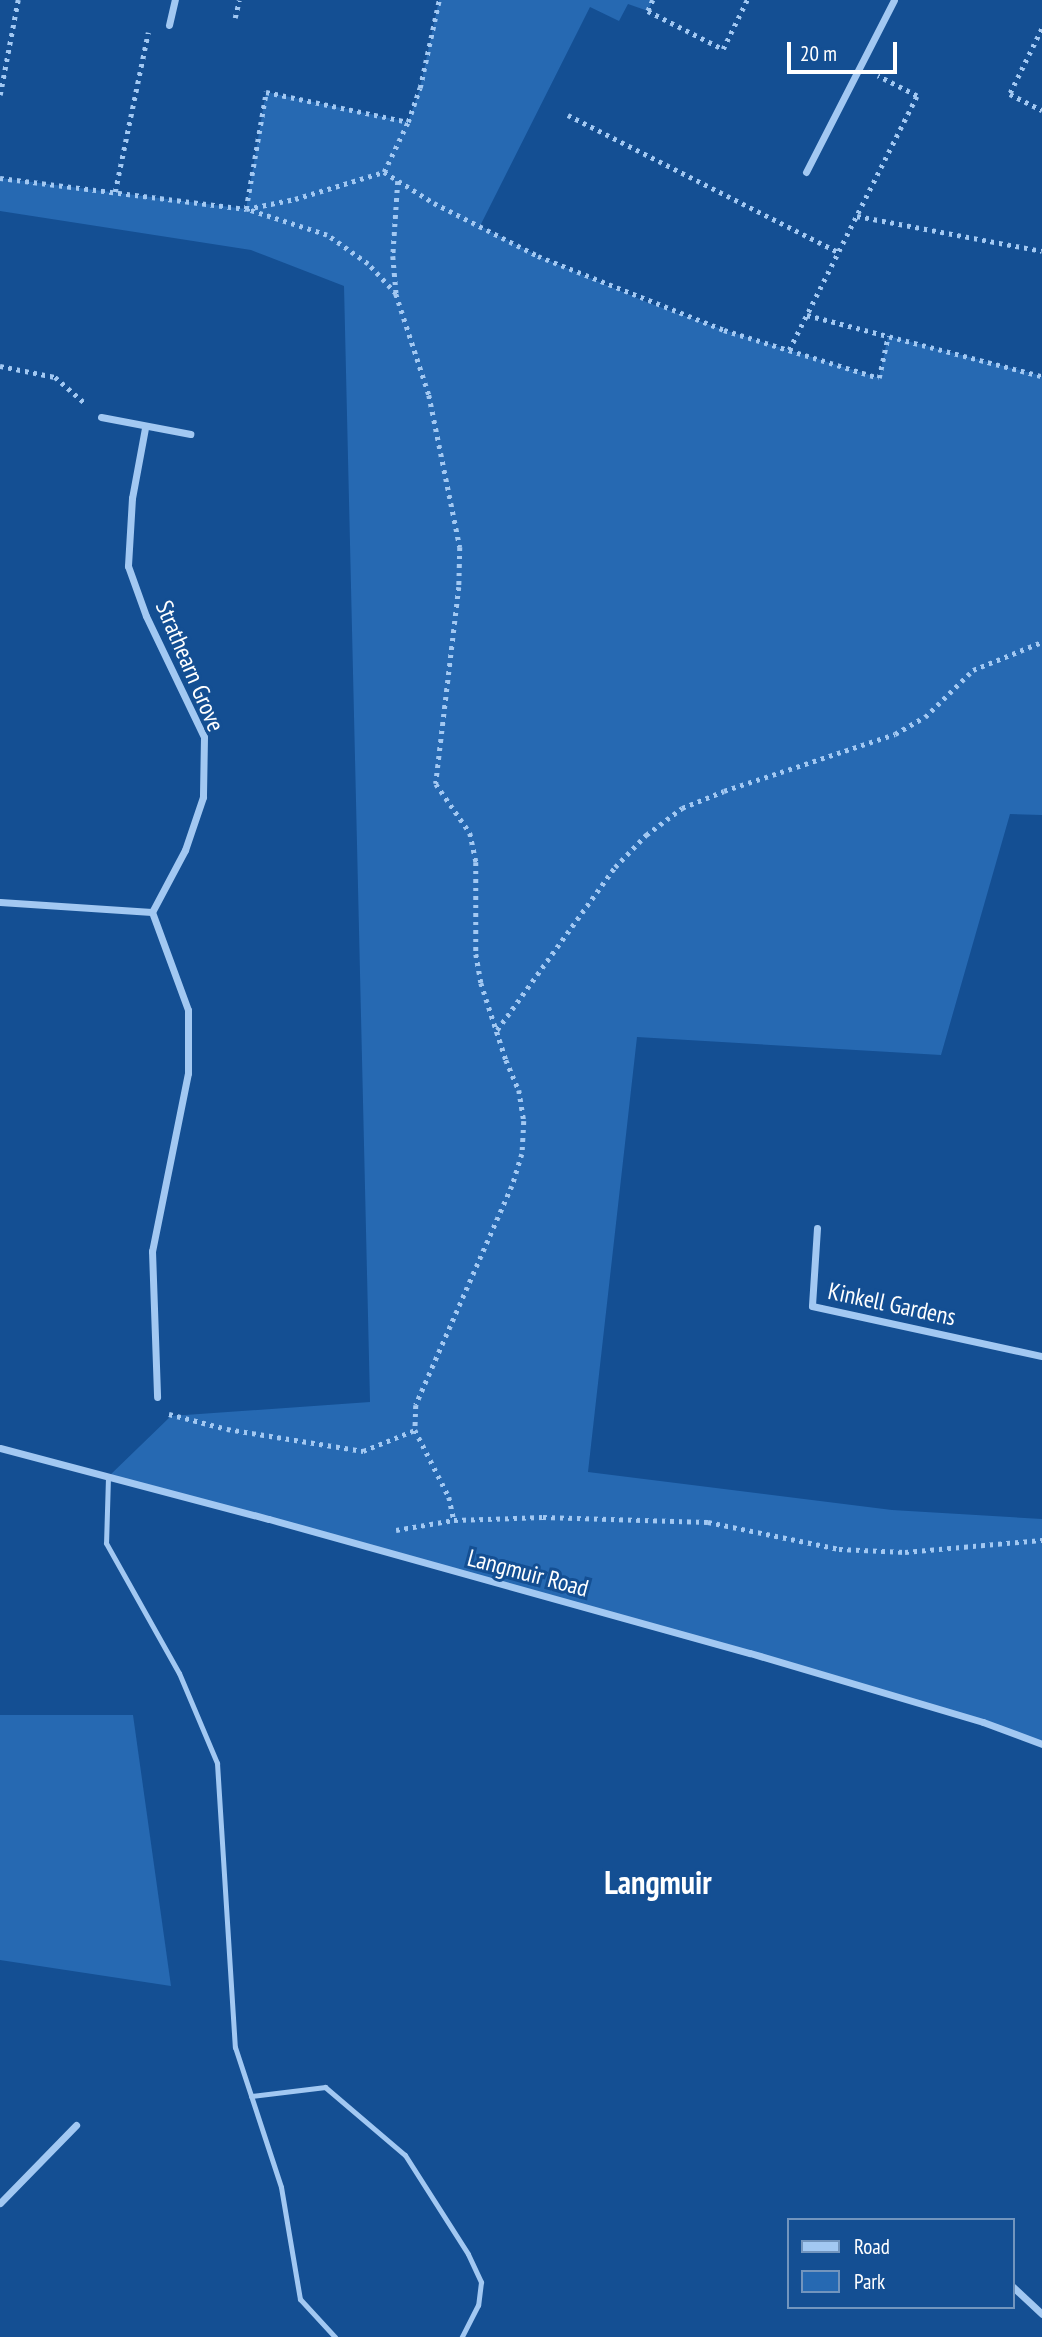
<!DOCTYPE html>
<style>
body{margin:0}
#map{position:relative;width:1042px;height:2337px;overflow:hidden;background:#144f93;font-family:"PT Sans Narrow",sans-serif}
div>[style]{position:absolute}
.green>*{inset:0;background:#2669b2}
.path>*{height:4.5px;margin-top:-2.25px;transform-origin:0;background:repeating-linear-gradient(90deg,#a2c8f2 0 3.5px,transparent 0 8.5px)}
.lane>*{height:5px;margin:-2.5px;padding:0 2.5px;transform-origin:2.5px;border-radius:2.5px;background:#a2c8f2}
.street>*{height:7px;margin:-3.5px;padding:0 3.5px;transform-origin:3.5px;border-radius:3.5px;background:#a2c8f2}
span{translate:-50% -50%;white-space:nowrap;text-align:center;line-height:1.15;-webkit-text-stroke:6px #144f93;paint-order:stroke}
.street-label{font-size:24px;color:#fff}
.district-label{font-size:32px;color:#fff;font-weight:700}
.legend{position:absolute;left:787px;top:2218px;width:228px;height:91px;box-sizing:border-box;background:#144f93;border:2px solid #7295be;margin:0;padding:9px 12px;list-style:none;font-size:21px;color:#fff}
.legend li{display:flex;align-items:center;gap:14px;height:35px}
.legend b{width:35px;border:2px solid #7295be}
.scale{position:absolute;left:787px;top:42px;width:110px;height:32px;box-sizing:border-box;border:4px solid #fff;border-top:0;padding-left:9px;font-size:21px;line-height:24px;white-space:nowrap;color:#fff;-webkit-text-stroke:5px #144f93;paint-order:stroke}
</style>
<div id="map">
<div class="green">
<div style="clip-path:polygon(439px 0,653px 0,648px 11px,628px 4px,619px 21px,590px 7px,480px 226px,538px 256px,649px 303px,724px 330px,879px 378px,888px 336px,1042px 376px,1042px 815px,1010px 814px,941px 1055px,637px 1037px,588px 1472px,892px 1510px,1042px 1519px,1042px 1744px,983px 1722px,108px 1477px,171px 1416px,370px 1402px,344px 286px,251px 250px,0 211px,0 178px,246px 209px,266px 92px,408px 122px,420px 88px)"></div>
<div style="clip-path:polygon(0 1715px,133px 1715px,171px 1986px,0 1960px)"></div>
</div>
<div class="path">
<div style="left:653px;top:0;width:12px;rotate:114deg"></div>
<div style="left:648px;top:11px;width:84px;rotate:26.9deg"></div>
<div style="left:723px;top:49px;width:55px;rotate:-63.9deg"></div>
<div style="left:235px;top:18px;width:18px;rotate:-77deg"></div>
<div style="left:1042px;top:29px;width:72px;rotate:116.2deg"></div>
<div style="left:1010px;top:94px;width:36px;rotate:27deg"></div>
<div style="left:0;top:95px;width:97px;rotate:-79.3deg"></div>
<div style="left:568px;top:115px;width:303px;rotate:26.9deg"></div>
<div style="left:384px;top:172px;width:55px;rotate:-64.4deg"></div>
<div style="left:408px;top:122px;width:36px;rotate:-71deg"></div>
<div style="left:420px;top:88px;width:90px;rotate:-77.8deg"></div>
<div style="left:0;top:178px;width:248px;rotate:7.2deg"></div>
<div style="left:246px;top:209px;width:50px;rotate:-11.5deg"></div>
<div style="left:295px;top:199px;width:93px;rotate:-16.9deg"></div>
<div style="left:384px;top:172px;width:59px;rotate:31.8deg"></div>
<div style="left:434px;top:203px;width:117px;rotate:27deg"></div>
<div style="left:538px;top:256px;width:200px;rotate:21.7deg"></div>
<div style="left:724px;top:330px;width:162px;rotate:17.2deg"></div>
<div style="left:879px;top:378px;width:43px;rotate:-77.9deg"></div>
<div style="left:398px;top:181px;width:75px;rotate:93.8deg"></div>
<div style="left:393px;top:256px;width:38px;rotate:85deg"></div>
<div style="left:396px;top:294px;width:106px;rotate:71.9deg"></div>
<div style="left:429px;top:395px;width:155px;rotate:78.5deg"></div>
<div style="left:460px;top:547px;width:40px;rotate:91.4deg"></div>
<div style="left:459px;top:587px;width:198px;rotate:96.7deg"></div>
<div style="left:436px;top:784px;width:60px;rotate:55.2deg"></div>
<div style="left:470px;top:833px;width:30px;rotate:78deg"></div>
<div style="left:476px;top:862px;width:92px;rotate:90deg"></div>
<div style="left:476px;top:954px;width:29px;rotate:80deg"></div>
<div style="left:481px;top:983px;width:81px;rotate:72deg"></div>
<div style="left:506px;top:1060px;width:33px;rotate:67deg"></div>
<div style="left:519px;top:1090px;width:31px;rotate:81deg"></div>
<div style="left:524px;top:1121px;width:33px;rotate:93deg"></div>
<div style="left:522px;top:1154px;width:34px;rotate:107deg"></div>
<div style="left:512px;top:1186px;width:239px;rotate:113.7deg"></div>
<div style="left:416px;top:1405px;width:25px;rotate:92deg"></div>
<div style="left:415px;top:1430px;width:75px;rotate:63.1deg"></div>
<div style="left:449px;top:1497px;width:24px;rotate:78deg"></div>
<div style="left:115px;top:192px;width:163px;rotate:-78.3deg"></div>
<div style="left:857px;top:216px;width:188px;rotate:10.7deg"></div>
<div style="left:396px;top:294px;width:41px;rotate:-133deg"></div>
<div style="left:368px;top:264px;width:50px;rotate:-144.7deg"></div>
<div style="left:327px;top:235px;width:85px;rotate:-162.2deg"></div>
<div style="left:246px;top:209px;width:119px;rotate:-80.3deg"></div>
<div style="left:266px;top:92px;width:145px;rotate:11.9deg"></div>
<div style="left:807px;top:315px;width:243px;rotate:14.6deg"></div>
<div style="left:789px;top:350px;width:284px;rotate:-63.3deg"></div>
<div style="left:917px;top:96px;width:44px;rotate:-152.9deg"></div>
<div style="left:0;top:366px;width:56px;rotate:11.3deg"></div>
<div style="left:55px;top:377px;width:41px;rotate:41.1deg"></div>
<div style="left:497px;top:1030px;width:201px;rotate:-54.1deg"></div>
<div style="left:615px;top:867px;width:45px;rotate:-45.9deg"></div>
<div style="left:646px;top:835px;width:45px;rotate:-36.9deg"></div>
<div style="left:682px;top:808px;width:45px;rotate:-22deg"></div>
<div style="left:724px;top:791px;width:180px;rotate:-18.4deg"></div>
<div style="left:895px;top:734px;width:34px;rotate:-30deg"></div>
<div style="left:925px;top:717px;width:67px;rotate:-44.4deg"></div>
<div style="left:973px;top:670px;width:74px;rotate:-22.1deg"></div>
<div style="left:169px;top:1414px;width:60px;rotate:14.5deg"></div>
<div style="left:227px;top:1429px;width:138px;rotate:9.2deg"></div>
<div style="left:363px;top:1451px;width:56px;rotate:-22deg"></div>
<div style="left:396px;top:1530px;width:59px;rotate:-9.8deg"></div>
<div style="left:454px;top:1520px;width:89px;rotate:-1.9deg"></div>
<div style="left:543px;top:1517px;width:165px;rotate:1.7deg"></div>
<div style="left:708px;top:1522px;width:134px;rotate:11.6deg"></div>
<div style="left:839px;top:1549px;width:66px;rotate:2.6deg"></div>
<div style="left:905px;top:1552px;width:138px;rotate:-5deg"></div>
</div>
<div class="lane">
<div style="left:108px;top:1477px;width:66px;rotate:91.7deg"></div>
<div style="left:106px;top:1543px;width:149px;rotate:60.7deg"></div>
<div style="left:179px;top:1673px;width:98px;rotate:67.1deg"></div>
<div style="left:217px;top:1763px;width:285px;rotate:86.4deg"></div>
<div style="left:235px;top:2047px;width:147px;rotate:71.8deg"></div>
<div style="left:281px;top:2187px;width:114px;rotate:80.4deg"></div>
<div style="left:300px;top:2299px;width:52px;rotate:47.4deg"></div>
<div style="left:251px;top:2096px;width:75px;rotate:-6.9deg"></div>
<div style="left:325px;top:2087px;width:105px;rotate:40.4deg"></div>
<div style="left:405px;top:2155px;width:117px;rotate:57.5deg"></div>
<div style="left:468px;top:2254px;width:31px;rotate:65deg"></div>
<div style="left:481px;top:2282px;width:23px;rotate:97deg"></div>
<div style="left:478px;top:2305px;width:36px;rotate:117deg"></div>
</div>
<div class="street">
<div style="left:169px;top:25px;width:26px;rotate:-77deg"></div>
<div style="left:806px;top:172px;width:193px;rotate:-62.9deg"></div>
<div style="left:101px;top:417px;width:91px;rotate:10.8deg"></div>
<div style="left:145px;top:428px;width:71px;rotate:100.5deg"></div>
<div style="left:132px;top:498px;width:68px;rotate:93.4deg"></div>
<div style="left:128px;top:566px;width:53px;rotate:70.2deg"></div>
<div style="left:146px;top:616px;width:134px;rotate:64.4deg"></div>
<div style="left:204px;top:737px;width:60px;rotate:91deg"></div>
<div style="left:203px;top:797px;width:56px;rotate:108.8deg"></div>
<div style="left:185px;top:850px;width:70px;rotate:118deg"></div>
<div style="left:152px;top:912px;width:104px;rotate:69.8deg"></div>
<div style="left:188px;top:1010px;width:63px;rotate:90deg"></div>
<div style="left:188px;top:1073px;width:182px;rotate:101.4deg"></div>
<div style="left:152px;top:1251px;width:146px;rotate:88deg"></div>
<div style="left:0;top:902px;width:152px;rotate:3.8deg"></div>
<div style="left:817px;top:1228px;width:78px;rotate:93.7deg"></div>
<div style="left:812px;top:1306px;width:235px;rotate:12.3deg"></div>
<div style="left:0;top:1448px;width:278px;rotate:14.8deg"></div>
<div style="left:269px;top:1519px;width:499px;rotate:15.6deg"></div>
<div style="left:750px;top:1653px;width:243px;rotate:16.5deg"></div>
<div style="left:983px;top:1722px;width:63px;rotate:20.4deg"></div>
<div style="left:0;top:2203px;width:109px;rotate:-45.7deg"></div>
<div style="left:1012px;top:2286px;width:41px;rotate:43deg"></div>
</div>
<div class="street-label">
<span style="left:190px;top:666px;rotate:67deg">Strathearn Grove</span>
<span style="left:892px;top:1304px;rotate:12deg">Kinkell Gardens</span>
<span style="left:528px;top:1573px;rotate:15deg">Langmuir Road</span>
</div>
<div class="district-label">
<span style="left:658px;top:1882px">Langmuir</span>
</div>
<ul class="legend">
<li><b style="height:9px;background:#a2c8f2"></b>Road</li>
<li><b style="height:19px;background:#2669b2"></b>Park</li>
</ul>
<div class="scale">20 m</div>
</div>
